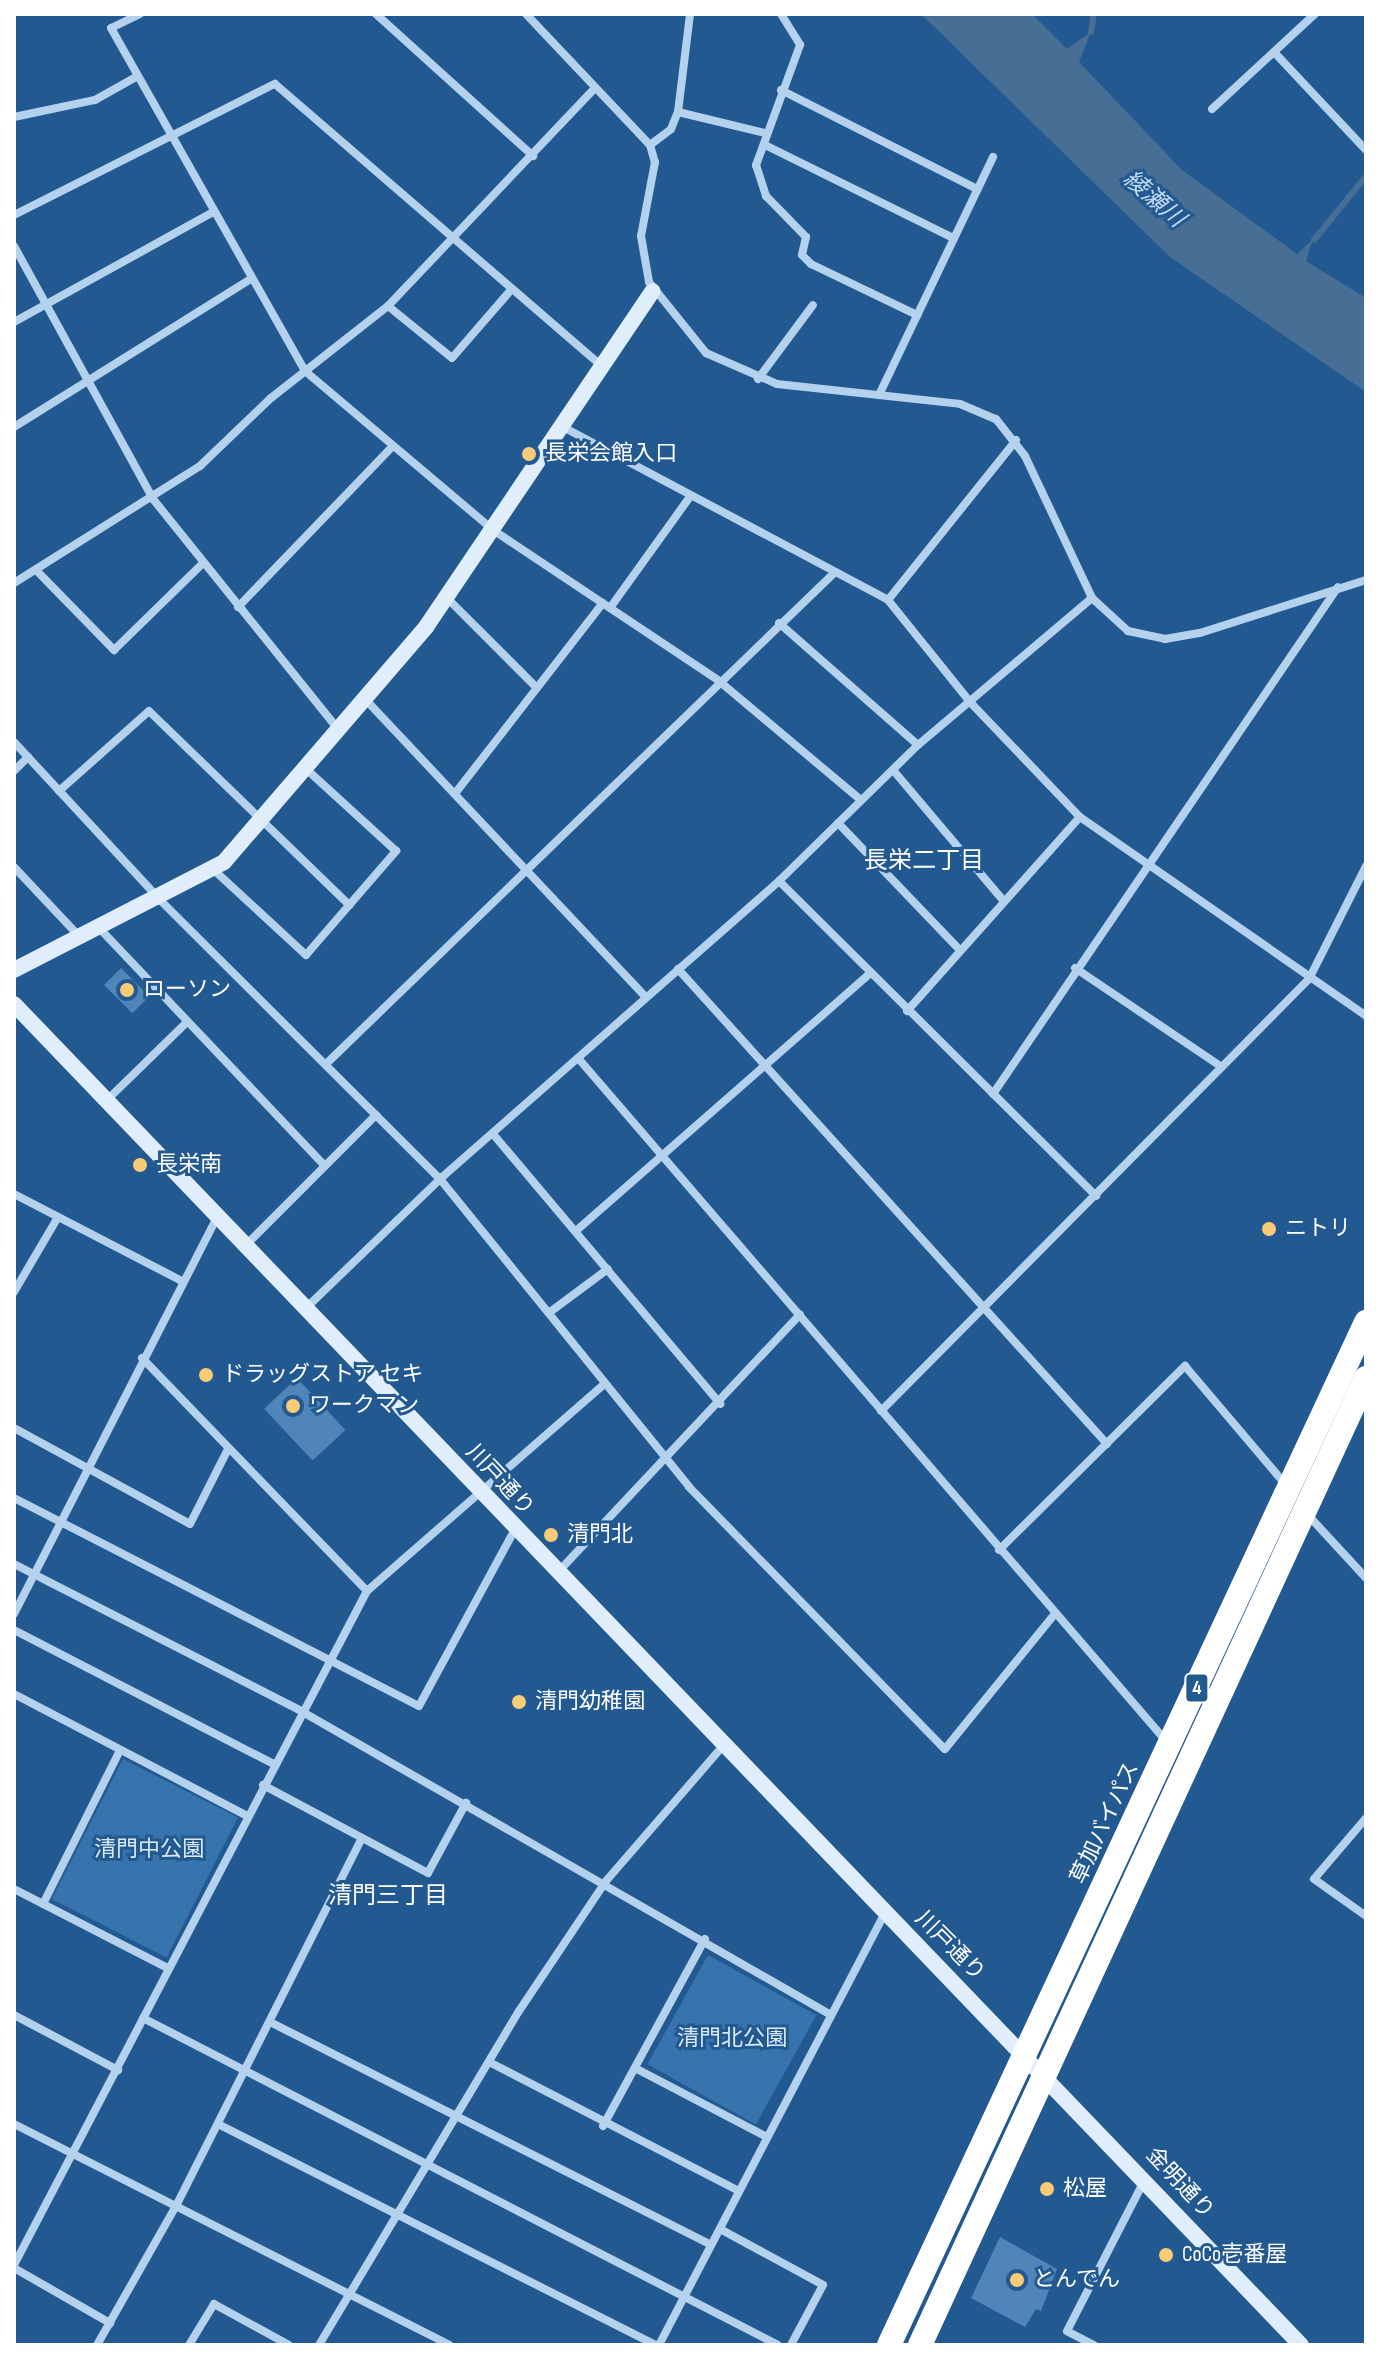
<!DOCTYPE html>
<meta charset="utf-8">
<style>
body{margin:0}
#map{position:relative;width:1380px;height:2359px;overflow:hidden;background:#235991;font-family:"Sofia Sans Condensed","Noto Sans JP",sans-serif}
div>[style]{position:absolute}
.green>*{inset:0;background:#3774ae;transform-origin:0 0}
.water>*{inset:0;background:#476e95}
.stream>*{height:6px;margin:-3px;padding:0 3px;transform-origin:3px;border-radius:3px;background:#476e95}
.building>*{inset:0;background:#5085b9;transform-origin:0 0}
.street>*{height:8px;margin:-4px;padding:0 4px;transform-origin:4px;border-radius:4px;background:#b4d1ed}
.secondary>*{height:16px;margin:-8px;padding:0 8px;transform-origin:8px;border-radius:8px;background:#e0edfa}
.highway>*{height:24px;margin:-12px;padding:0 12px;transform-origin:12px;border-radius:12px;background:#fff}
.dots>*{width:22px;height:22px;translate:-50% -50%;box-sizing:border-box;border:4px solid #235991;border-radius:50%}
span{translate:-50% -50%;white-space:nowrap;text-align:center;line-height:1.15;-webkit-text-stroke:6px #235991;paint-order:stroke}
.shield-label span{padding:2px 6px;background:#235991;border:2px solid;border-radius:6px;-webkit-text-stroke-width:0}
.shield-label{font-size:20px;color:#fff;font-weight:700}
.poi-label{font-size:22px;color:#fff}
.left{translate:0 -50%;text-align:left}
.street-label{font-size:22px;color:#fff}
.park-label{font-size:22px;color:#daeaf9}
.water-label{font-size:24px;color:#c0dbf3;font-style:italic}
.neighbourhood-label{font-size:24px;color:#fff}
.frame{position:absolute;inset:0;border:16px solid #fff;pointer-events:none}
</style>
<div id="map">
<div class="green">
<div style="left:123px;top:1759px;width:129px;height:157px;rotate:27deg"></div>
<div style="left:708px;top:1955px;width:124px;height:125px;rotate:29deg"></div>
</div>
<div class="water">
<div style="clip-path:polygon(921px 14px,1032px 14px,1067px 49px,1091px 32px,1079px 62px,1182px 170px,1297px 254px,1313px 239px,1306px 261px,1366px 298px,1366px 392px,1170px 257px)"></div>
</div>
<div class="stream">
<div style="left:1091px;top:32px;width:18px;rotate:-81deg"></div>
<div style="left:1314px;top:240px;width:82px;rotate:-50.9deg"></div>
</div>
<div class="building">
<div style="left:121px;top:968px;width:40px;height:24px;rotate:45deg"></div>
<div style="left:297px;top:1378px;width:71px;height:45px;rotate:47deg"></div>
<div style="clip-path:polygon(1000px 2237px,1057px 2269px,1041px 2311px,1036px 2309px,1025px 2327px,971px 2298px)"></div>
</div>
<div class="street">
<div style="left:140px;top:14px;width:32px;rotate:154deg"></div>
<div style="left:111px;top:28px;width:394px;rotate:60.5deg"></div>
<div style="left:305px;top:371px;width:246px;rotate:40.2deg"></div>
<div style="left:493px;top:530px;width:272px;rotate:33.7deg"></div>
<div style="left:719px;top:681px;width:185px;rotate:40deg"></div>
<div style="left:376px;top:14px;width:212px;rotate:42.1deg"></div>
<div style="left:526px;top:14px;width:180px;rotate:46.6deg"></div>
<div style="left:650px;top:145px;width:18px;rotate:74deg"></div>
<div style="left:655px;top:162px;width:75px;rotate:100.7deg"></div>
<div style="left:641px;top:236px;width:47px;rotate:80.1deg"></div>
<div style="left:649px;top:282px;width:91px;rotate:51.2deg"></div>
<div style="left:706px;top:353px;width:77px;rotate:23.6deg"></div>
<div style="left:777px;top:384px;width:184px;rotate:6.2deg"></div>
<div style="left:960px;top:404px;width:39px;rotate:23deg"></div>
<div style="left:996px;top:419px;width:47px;rotate:51.9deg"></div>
<div style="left:1025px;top:456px;width:157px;rotate:64.7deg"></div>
<div style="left:1092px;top:598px;width:49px;rotate:42.5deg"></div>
<div style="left:1128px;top:631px;width:38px;rotate:12deg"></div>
<div style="left:1165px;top:639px;width:36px;rotate:-10deg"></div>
<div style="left:1200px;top:633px;width:174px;rotate:-17.7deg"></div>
<div style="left:781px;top:14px;width:36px;rotate:58deg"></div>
<div style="left:800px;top:45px;width:128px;rotate:110.1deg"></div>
<div style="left:756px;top:165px;width:33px;rotate:72deg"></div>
<div style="left:766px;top:196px;width:57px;rotate:45.7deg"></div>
<div style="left:806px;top:237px;width:18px;rotate:103deg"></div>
<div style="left:802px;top:255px;width:13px;rotate:45deg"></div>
<div style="left:811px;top:264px;width:118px;rotate:25.7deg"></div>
<div style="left:1274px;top:52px;width:134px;rotate:46.8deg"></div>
<div style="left:781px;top:90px;width:220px;rotate:26.8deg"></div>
<div style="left:1212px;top:109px;width:140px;rotate:-42.7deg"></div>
<div style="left:678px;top:112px;width:89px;rotate:13.6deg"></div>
<div style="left:14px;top:117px;width:83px;rotate:-11.9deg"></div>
<div style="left:95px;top:100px;width:47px;rotate:-29.3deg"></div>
<div style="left:650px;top:145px;width:26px;rotate:-37deg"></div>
<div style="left:671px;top:129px;width:18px;rotate:-68deg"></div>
<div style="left:678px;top:112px;width:99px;rotate:-83deg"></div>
<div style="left:767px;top:146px;width:208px;rotate:26.3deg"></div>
<div style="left:14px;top:215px;width:292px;rotate:-26.7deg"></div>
<div style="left:275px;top:84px;width:432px;rotate:40.8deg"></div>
<div style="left:14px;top:246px;width:289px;rotate:61.2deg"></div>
<div style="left:153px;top:499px;width:294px;rotate:51.2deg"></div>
<div style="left:388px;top:306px;width:82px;rotate:39.1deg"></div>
<div style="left:452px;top:358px;width:90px;rotate:-49.1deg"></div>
<div style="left:14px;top:322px;width:227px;rotate:-28.9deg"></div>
<div style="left:758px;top:379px;width:92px;rotate:-53.4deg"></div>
<div style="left:879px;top:395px;width:264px;rotate:-64.4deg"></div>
<div style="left:14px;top:427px;width:277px;rotate:-32deg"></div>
<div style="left:563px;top:427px;width:368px;rotate:28deg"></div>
<div style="left:888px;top:600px;width:131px;rotate:51.2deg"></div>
<div style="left:970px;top:702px;width:159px;rotate:46.3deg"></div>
<div style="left:1080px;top:817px;width:348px;rotate:34.8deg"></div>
<div style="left:36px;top:570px;width:112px;rotate:45.7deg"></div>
<div style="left:114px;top:650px;width:124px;rotate:-44.3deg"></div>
<div style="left:14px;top:583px;width:220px;rotate:-32.2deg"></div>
<div style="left:200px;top:466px;width:98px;rotate:-43.8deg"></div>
<div style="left:271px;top:398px;width:149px;rotate:-38.2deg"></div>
<div style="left:388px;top:306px;width:301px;rotate:-46.5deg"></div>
<div style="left:447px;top:598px;width:127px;rotate:45deg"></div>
<div style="left:888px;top:600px;width:205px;rotate:-51.3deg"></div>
<div style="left:238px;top:607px;width:223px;rotate:-46.1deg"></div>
<div style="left:610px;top:608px;width:135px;rotate:-54.3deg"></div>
<div style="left:779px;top:623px;width:185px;rotate:41.3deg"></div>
<div style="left:365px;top:699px;width:410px;rotate:46.7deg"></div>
<div style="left:14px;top:742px;width:217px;rotate:47.2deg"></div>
<div style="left:161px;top:901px;width:394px;rotate:44.9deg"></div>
<div style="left:440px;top:1179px;width:396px;rotate:51deg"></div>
<div style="left:689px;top:1487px;width:366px;rotate:45.7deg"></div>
<div style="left:945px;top:1749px;width:173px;rotate:-50.9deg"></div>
<div style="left:893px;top:770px;width:169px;rotate:49.8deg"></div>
<div style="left:14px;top:771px;width:20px;rotate:-45deg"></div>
<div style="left:59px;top:791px;width:120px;rotate:-41.6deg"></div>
<div style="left:149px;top:711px;width:279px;rotate:44.1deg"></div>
<div style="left:457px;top:791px;width:238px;rotate:-52.2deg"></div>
<div style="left:838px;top:823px;width:175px;rotate:46.2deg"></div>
<div style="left:14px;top:867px;width:95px;rotate:46.7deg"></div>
<div style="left:215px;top:871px;width:124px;rotate:42.7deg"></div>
<div style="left:306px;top:955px;width:138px;rotate:-49.1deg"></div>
<div style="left:396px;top:851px;width:125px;rotate:-137.6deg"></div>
<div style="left:779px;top:881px;width:447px;rotate:44.8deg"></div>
<div style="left:101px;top:930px;width:325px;rotate:46.5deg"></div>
<div style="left:1075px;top:968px;width:177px;rotate:34deg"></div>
<div style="left:678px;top:969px;width:640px;rotate:47.91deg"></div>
<div style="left:907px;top:1011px;width:260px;rotate:-48.3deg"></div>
<div style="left:578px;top:1058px;width:903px;rotate:49.27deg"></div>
<div style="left:326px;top:1064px;width:705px;rotate:-44.02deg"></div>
<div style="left:993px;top:1094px;width:613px;rotate:-55.77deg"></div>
<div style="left:106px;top:1101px;width:113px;rotate:-44.3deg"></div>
<div style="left:493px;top:1134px;width:353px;rotate:49.9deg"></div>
<div style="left:14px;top:1194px;width:189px;rotate:27.4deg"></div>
<div style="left:577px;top:1230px;width:390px;rotate:-41.2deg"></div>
<div style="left:246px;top:1245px;width:184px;rotate:-45deg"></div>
<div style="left:14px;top:1292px;width:87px;rotate:-59.6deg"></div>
<div style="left:306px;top:1308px;width:186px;rotate:-43.9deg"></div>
<div style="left:440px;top:1179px;width:451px;rotate:-41.3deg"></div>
<div style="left:779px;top:881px;width:194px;rotate:-44.4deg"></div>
<div style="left:918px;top:745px;width:228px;rotate:-40.2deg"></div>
<div style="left:550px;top:1312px;width:72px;rotate:-36.6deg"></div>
<div style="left:142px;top:1358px;width:324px;rotate:46deg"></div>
<div style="left:881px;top:1411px;width:608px;rotate:-45.27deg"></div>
<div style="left:1309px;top:979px;width:127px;rotate:-63.2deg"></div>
<div style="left:14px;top:1428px;width:200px;rotate:28.6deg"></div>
<div style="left:190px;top:1524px;width:84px;rotate:-63.1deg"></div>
<div style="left:14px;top:1498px;width:455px;rotate:27.2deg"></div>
<div style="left:419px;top:1706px;width:201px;rotate:-61.5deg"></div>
<div style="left:1307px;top:1514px;width:87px;rotate:47.3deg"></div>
<div style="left:999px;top:1550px;width:262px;rotate:-44.7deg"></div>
<div style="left:1185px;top:1366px;width:155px;rotate:49.7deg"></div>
<div style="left:14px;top:1564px;width:322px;rotate:27.1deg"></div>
<div style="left:301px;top:1711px;width:611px;rotate:29.84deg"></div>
<div style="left:559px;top:1571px;width:352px;rotate:-46.8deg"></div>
<div style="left:14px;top:1614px;width:446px;rotate:-62.9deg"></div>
<div style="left:14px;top:1630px;width:292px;rotate:27.3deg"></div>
<div style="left:14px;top:1694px;width:263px;rotate:27.6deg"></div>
<div style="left:263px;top:1785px;width:187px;rotate:28.1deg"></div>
<div style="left:428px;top:1873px;width:80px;rotate:-61.5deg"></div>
<div style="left:1366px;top:1818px;width:80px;rotate:130.4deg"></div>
<div style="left:1314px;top:1879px;width:64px;rotate:35.4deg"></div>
<div style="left:14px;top:1889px;width:173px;rotate:27.2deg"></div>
<div style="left:43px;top:1904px;width:172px;rotate:-63.4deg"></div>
<div style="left:14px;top:2015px;width:118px;rotate:27.9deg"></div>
<div style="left:143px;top:2018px;width:714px;rotate:27.25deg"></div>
<div style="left:270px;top:2022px;width:494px;rotate:26.8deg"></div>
<div style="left:491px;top:2063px;width:279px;rotate:27.3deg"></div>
<div style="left:635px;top:2068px;width:149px;rotate:27.6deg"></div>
<div style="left:14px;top:2124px;width:488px;rotate:26.9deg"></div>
<div style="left:218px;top:2124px;width:490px;rotate:26.8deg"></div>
<div style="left:603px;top:2126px;width:213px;rotate:-61.4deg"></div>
<div style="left:720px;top:2229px;width:117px;rotate:28.5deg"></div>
<div style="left:823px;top:2285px;width:68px;rotate:118.1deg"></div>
<div style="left:14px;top:2265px;width:761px;rotate:-62.36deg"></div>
<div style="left:367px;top:1591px;width:315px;rotate:-41.1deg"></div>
<div style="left:14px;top:2268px;width:111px;rotate:29.8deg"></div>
<div style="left:97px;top:2345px;width:160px;rotate:-60.4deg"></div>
<div style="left:176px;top:2206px;width:412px;rotate:-63.2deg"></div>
<div style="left:189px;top:2345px;width:48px;rotate:-58.6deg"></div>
<div style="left:214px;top:2304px;width:85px;rotate:28.7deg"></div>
<div style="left:319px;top:2345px;width:389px;rotate:-59.1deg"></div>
<div style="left:519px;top:2011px;width:156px;rotate:-56.2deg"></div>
<div style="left:606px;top:1881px;width:180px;rotate:-49.1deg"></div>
<div style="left:659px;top:2345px;width:488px;rotate:-62.4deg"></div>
<div style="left:1094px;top:2345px;width:30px;rotate:-153deg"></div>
<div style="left:1067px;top:2331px;width:169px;rotate:-62.8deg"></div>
</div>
<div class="secondary">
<div style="left:14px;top:970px;width:236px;rotate:-27.2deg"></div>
<div style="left:224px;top:862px;width:310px;rotate:-49.3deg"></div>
<div style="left:426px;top:627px;width:405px;rotate:-56deg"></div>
<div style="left:14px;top:1004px;width:1859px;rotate:46.18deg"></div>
</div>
<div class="highway">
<div style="left:889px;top:2345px;width:1129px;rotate:-65deg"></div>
<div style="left:920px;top:2345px;width:1065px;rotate:-65.24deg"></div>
</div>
<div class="dots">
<div style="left:529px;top:454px;background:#f8cb77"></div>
<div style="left:127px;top:990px;background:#f8cb77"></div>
<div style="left:140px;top:1165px;background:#f8cb77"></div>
<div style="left:1269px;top:1229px;background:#f8cb77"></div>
<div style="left:206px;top:1375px;background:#f8cb77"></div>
<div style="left:293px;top:1406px;background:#f8cb77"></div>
<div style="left:551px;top:1535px;background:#f8cb77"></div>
<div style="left:519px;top:1702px;background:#f8cb77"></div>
<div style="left:1047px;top:2189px;background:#f8cb77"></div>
<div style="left:1166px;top:2255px;background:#f8cb77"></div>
<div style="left:1017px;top:2280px;background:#f8cb77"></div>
</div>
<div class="shield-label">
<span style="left:1197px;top:1688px">4</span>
</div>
<div class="poi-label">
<span class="left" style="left:545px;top:454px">長栄会館入口</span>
<span class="left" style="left:143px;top:990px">ローソン</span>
<span class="left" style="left:156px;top:1165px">長栄南</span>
<span class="left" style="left:1285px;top:1229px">ニトリ</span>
<span class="left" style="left:222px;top:1375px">ドラッグストア セキ</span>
<span class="left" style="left:309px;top:1406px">ワークマン</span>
<span class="left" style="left:567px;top:1535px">清門北</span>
<span class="left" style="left:535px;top:1702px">清門幼稚園</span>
<span class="left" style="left:1063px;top:2189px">松屋</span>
<span class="left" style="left:1182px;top:2255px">CoCo壱番屋</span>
<span class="left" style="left:1033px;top:2280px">とんでん</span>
</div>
<div class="street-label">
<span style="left:500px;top:1480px;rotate:47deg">川戸通り</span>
<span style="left:1105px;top:1823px;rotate:-65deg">草加バイパス</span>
<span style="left:950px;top:1946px;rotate:45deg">川戸通り</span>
<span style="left:1180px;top:2183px;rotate:47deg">金明通り</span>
</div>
<div class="park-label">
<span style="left:149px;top:1850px">清門中公園</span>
<span style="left:732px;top:2039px">清門北公園</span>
</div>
<div class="water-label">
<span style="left:1154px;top:199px;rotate:41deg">綾瀬川</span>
</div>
<div class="neighbourhood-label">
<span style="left:924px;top:861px">長栄二丁目</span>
<span style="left:388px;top:1896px">清門三丁目</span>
</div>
<div class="frame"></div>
</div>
